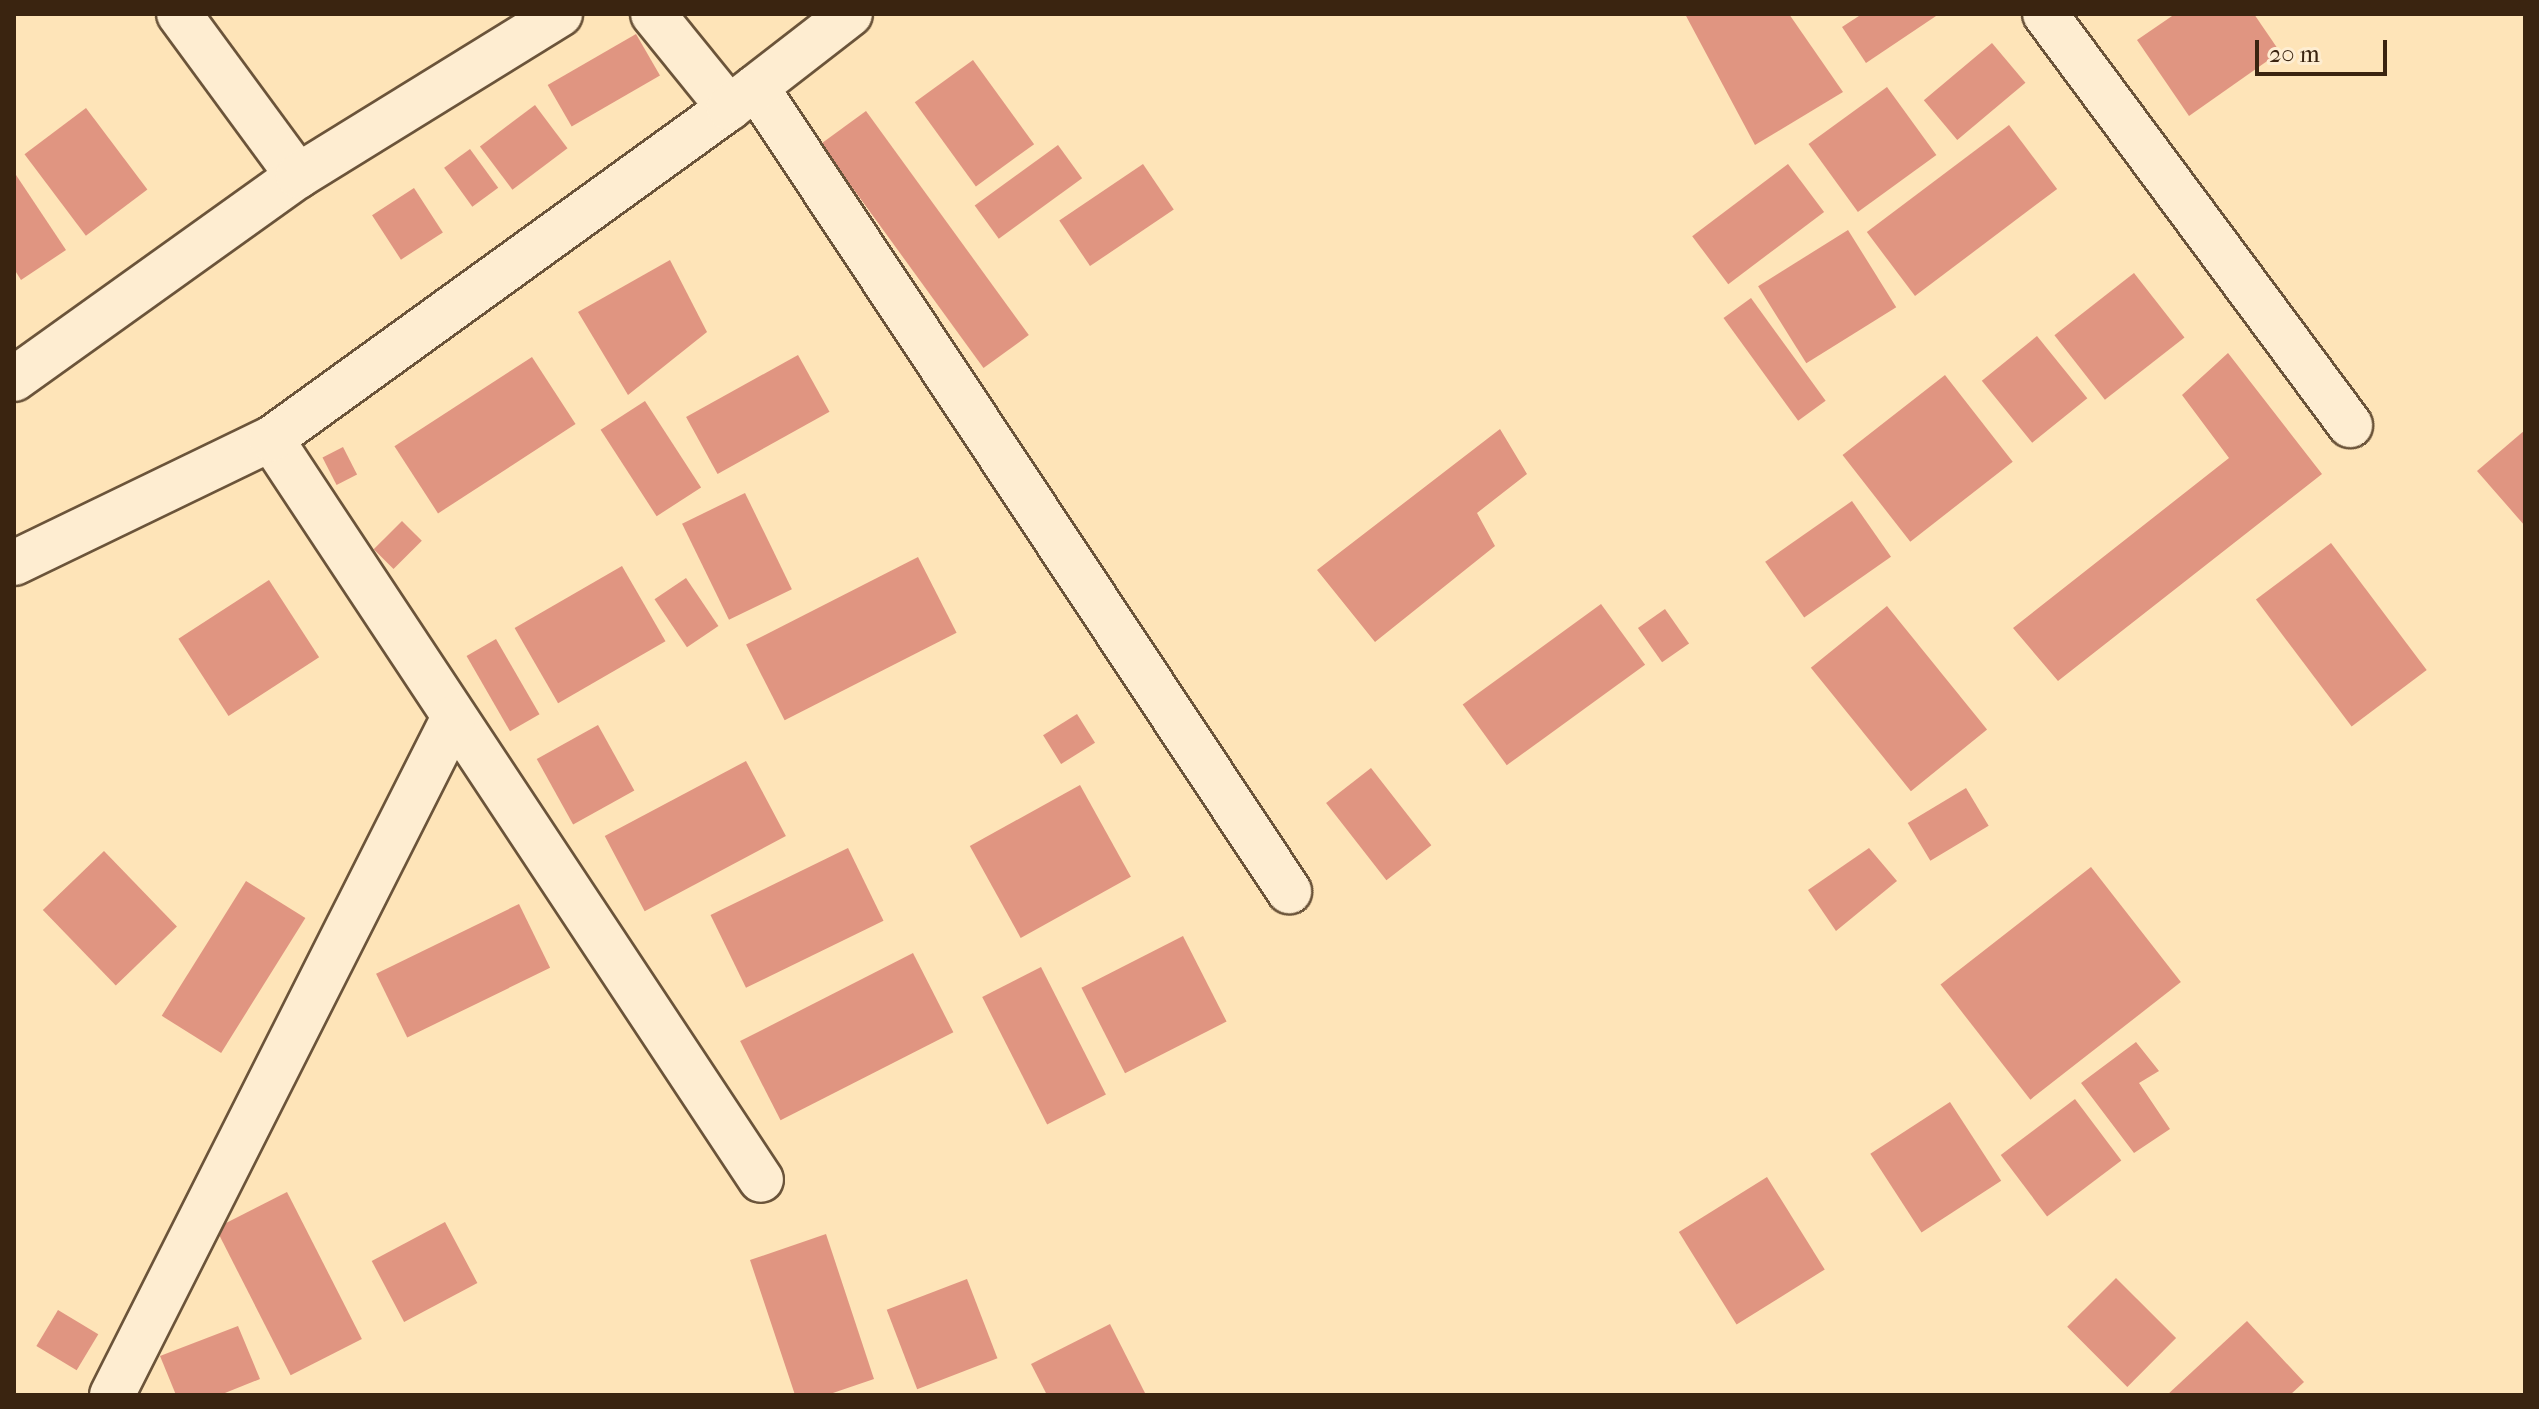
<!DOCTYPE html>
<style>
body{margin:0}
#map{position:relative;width:2539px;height:1409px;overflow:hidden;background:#fee4b8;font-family:"IM FELL French Canon",serif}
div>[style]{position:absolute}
.building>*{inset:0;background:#e09581;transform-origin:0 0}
.roads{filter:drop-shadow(2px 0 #6b543a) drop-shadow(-2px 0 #6b543a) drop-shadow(0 2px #6b543a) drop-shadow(0 -2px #6b543a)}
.minor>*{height:44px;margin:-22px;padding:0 22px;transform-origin:22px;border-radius:22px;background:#feedd1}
span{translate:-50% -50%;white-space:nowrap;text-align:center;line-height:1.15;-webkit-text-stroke:6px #feedd1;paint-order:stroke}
.frame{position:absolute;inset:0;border:16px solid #3a2410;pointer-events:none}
.scale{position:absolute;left:2255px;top:40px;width:132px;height:36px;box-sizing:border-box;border:4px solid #3a2410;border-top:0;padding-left:10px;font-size:24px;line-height:28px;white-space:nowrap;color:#3a2410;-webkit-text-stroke:6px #feedd1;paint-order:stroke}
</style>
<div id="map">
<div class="building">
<div style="clip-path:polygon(1685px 14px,1789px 14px,1843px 92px,1755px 145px)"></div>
<div style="clip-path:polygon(1862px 14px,1939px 14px,1866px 63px,1842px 27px)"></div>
<div style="clip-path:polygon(2175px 14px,2254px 14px,2280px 52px,2189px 116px,2137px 40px)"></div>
<div style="left:636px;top:34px;width:48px;height:102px;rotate:60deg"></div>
<div style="left:1992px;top:43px;width:52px;height:89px;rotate:50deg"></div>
<div style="left:973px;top:60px;width:104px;height:72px;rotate:54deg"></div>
<div style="left:1887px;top:87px;width:84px;height:97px;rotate:54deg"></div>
<div style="left:535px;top:105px;width:54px;height:69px;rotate:53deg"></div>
<div style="left:86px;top:108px;width:102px;height:77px;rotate:53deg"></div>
<div style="left:866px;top:111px;width:277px;height:56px;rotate:54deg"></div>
<div style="left:2009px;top:125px;width:80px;height:178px;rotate:53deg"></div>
<div style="left:1058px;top:145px;width:41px;height:103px;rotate:54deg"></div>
<div style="left:470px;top:149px;width:48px;height:32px;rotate:54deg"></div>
<div style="left:1143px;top:164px;width:55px;height:101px;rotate:56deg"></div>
<div style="left:1788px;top:164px;width:60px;height:120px;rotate:53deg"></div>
<div style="clip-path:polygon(14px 172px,66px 250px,21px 280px,14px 269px)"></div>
<div style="left:414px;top:188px;width:53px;height:50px;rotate:57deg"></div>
<div style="left:1848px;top:230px;width:91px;height:106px;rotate:58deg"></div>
<div style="clip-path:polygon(670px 260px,707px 332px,628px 395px,578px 312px)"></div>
<div style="left:2134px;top:273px;width:82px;height:101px;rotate:52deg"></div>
<div style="left:1751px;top:298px;width:127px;height:34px;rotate:54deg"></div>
<div style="left:2037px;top:336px;width:80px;height:71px;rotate:51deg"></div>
<div style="clip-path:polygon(2228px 353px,2322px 474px,2058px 681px,2013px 628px,2229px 458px,2182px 395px)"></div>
<div style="left:798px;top:355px;width:65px;height:128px;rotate:61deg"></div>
<div style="left:532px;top:357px;width:80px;height:164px;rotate:57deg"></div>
<div style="left:1945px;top:375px;width:110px;height:130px;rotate:52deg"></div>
<div style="left:645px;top:401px;width:103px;height:53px;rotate:57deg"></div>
<div style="clip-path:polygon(1500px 429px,1527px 474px,1477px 513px,1495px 546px,1375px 642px,1317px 570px)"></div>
<div style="clip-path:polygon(2525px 430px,2525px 526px,2477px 471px)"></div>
<div style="left:343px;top:447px;width:31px;height:23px;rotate:63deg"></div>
<div style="left:745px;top:493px;width:107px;height:70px;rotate:64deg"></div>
<div style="left:1852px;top:501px;width:68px;height:106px;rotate:55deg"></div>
<div style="left:402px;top:521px;width:28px;height:40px;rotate:45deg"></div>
<div style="left:2331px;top:543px;width:159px;height:94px;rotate:53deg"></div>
<div style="left:918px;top:557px;width:85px;height:193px;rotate:63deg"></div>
<div style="left:622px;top:566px;width:87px;height:124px;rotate:60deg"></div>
<div style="left:686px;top:578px;width:58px;height:38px;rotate:56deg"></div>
<div style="left:269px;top:580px;width:92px;height:108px;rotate:57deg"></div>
<div style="left:1601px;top:604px;width:75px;height:171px;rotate:54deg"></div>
<div style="left:1887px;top:606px;width:159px;height:98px;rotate:51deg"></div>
<div style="left:1665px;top:609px;width:42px;height:33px;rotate:55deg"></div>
<div style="left:496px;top:639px;width:87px;height:34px;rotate:60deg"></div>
<div style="left:1077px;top:714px;width:34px;height:40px;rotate:58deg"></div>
<div style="left:598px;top:725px;width:75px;height:70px;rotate:61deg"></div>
<div style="left:746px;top:761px;width:85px;height:160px;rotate:62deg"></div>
<div style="left:1371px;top:768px;width:98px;height:57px;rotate:52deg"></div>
<div style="left:1080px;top:785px;width:105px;height:126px;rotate:61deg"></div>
<div style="left:1966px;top:788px;width:44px;height:68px;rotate:59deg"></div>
<div style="left:848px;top:848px;width:81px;height:153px;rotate:64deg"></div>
<div style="clip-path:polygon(1869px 848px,1897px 881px,1836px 931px,1808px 890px)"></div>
<div style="left:104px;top:851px;width:105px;height:85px;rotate:46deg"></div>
<div style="left:2091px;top:867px;width:146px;height:191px;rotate:52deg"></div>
<div style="left:246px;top:881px;width:70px;height:159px;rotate:32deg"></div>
<div style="left:519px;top:904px;width:71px;height:159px;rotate:64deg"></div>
<div style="left:1183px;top:936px;width:96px;height:114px;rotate:63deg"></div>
<div style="left:913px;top:953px;width:89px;height:194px;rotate:63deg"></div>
<div style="left:1041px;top:967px;width:143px;height:66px;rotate:63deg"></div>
<div style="clip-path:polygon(2136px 1042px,2159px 1071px,2139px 1083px,2170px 1129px,2134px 1153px,2081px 1083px)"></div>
<div style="left:2075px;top:1099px;width:77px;height:93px;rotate:53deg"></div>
<div style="left:1950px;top:1102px;width:94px;height:95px;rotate:57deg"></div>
<div style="left:1767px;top:1177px;width:109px;height:104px;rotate:58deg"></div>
<div style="left:287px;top:1192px;width:165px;height:80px;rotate:63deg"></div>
<div style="left:445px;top:1222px;width:69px;height:83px;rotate:62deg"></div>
<div style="clip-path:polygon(826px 1234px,874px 1379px,827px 1395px,795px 1395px,750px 1260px)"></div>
<div style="left:2116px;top:1278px;width:85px;height:69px;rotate:45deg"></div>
<div style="left:967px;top:1279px;width:85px;height:86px;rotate:69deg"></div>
<div style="left:58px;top:1310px;width:47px;height:42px;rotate:31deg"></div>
<div style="clip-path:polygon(2247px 1321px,2304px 1382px,2290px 1395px,2167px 1395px)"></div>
<div style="clip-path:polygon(1110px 1324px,1146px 1395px,1047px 1395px,1031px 1364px)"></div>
<div style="clip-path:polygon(238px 1326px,260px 1379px,220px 1395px,176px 1395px,160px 1356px)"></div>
</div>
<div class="roads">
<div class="minor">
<div style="left:179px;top:14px;width:201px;rotate:53.7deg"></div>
<div style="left:653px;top:14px;width:121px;rotate:51deg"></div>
<div style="left:2045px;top:14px;width:512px;rotate:53.42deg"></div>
<div style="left:756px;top:87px;width:965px;rotate:56.46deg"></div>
<div style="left:14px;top:379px;width:349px;rotate:-35.6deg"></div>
<div style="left:298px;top:176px;width:308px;rotate:-31.7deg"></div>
<div style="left:271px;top:439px;width:888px;rotate:56.52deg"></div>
<div style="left:14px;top:563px;width:285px;rotate:-25.8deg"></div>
<div style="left:271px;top:439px;width:565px;rotate:-35.86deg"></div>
<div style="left:729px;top:108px;width:153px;rotate:-37.8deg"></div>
<div style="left:112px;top:1395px;width:759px;rotate:-63.23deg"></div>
</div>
</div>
<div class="frame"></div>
<div class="scale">20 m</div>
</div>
